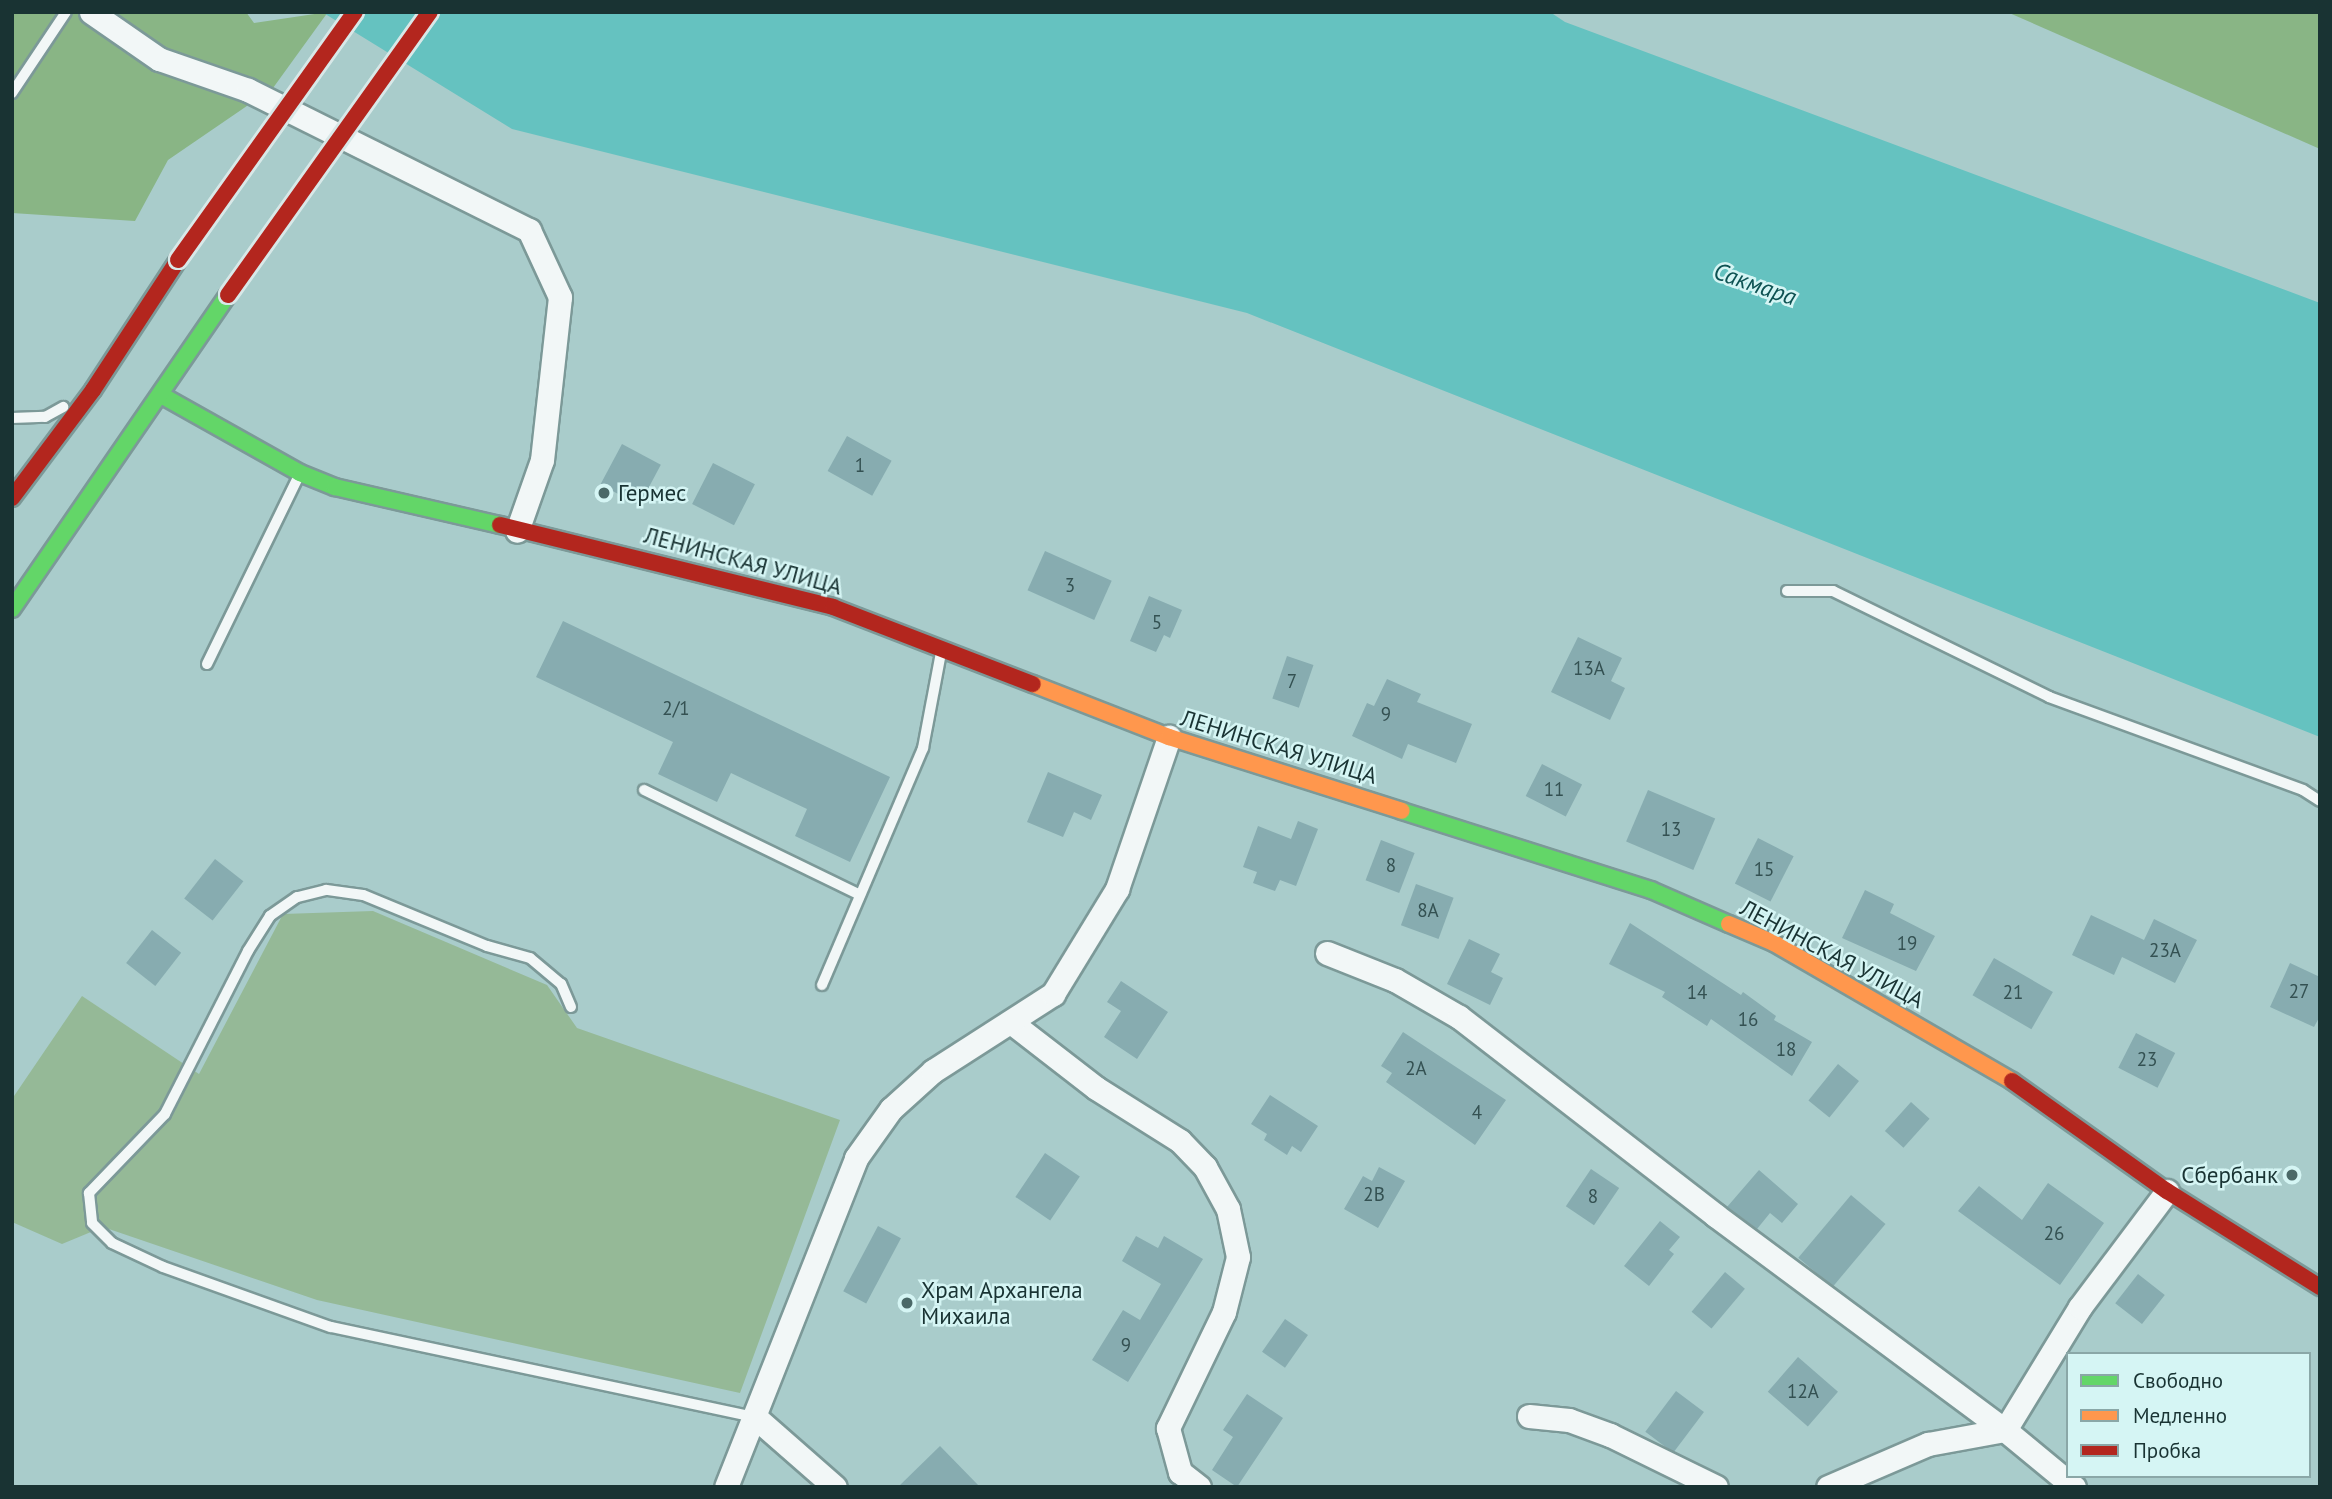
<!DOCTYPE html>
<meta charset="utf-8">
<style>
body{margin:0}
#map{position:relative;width:2332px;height:1499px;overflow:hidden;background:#a9cccb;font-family:"PT Sans",sans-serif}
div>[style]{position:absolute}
.green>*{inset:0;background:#95b997}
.forest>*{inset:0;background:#89b585}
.water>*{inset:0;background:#65c2c0}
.building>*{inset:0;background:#87acb0;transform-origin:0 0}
.roads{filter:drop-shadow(2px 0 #7c9998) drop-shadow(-2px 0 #7c9998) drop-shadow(0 2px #7c9998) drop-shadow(0 -2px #7c9998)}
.lane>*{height:10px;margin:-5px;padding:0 5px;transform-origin:5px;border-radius:5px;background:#f2f7f7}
.street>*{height:23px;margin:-11.5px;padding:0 11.5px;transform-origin:11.5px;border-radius:11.5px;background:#f2f7f7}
.fast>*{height:16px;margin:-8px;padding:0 8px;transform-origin:8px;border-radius:8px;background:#63d668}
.slow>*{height:16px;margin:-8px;padding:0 8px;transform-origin:8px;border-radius:8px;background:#ff974d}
.jam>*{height:16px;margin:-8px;padding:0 8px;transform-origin:8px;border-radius:8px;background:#b3261e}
.bridges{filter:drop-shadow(2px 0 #d8e8e8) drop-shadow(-2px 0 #d8e8e8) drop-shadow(0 2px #d8e8e8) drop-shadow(0 -2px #d8e8e8)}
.jam-bridge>*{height:16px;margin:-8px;padding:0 8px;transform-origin:8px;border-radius:8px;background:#b3261e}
.dots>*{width:19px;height:19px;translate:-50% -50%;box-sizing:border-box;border:4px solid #d5f5f4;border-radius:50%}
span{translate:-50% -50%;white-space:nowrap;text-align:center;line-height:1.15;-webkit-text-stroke:5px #d5f5f4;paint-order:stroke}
.number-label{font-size:19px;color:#345152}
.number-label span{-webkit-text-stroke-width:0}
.poi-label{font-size:23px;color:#193333}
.left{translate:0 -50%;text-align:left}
.right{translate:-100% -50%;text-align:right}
.street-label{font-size:23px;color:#193333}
.water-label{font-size:24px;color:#0d5252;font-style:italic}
.frame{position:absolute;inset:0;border:14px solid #193333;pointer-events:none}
.legend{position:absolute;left:2066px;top:1352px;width:245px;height:126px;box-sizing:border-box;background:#d5f5f4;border:2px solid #8aa7a7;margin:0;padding:9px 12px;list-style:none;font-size:21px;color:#193333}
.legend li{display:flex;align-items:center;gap:14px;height:35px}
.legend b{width:35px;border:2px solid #8aa7a7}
</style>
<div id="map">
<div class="green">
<div style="clip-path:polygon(373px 911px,547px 985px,577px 1028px,840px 1120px,740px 1393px,317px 1300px,103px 1227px,62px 1244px,12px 1222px,12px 1099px,82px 996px,199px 1074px,283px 914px)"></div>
</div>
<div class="forest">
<div style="clip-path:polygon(12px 12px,246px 12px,254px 23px,328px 12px,273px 88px,168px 160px,135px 221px,12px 213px)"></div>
<div style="clip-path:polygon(2007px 12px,2320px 12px,2320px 149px)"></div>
</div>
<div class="water">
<div style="clip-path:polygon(322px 12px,1550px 12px,1565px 22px,2320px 303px,2320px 737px,1247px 313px,512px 129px)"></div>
</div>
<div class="building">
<div style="left:847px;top:436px;width:51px;height:40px;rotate:29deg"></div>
<div style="left:622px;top:444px;width:44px;height:46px;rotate:28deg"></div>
<div style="left:713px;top:463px;width:47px;height:46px;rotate:27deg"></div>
<div style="left:1045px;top:551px;width:73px;height:43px;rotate:24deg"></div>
<div style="clip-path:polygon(1149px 596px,1182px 610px,1170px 638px,1164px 635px,1156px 652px,1130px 641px)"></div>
<div style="clip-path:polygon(563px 621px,890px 777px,850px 862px,795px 836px,807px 809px,731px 773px,717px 802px,658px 774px,673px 742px,536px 677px)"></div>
<div style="clip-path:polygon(1578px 637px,1622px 658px,1611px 681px,1625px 688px,1610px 720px,1551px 692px)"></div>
<div style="left:1287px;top:656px;width:28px;height:45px;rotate:19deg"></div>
<div style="clip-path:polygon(1387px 679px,1421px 694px,1417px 702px,1472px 724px,1456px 763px,1408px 744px,1402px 759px,1352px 736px,1367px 703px,1374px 706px)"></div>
<div style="left:1542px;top:764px;width:45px;height:36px;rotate:27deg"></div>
<div style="clip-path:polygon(1048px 772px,1102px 795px,1091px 820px,1074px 812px,1063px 837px,1027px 822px)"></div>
<div style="left:1648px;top:790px;width:73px;height:56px;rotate:23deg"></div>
<div style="clip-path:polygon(1298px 821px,1318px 829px,1296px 886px,1280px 880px,1275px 891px,1253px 883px,1257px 872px,1243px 867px,1258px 826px,1291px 839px)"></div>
<div style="left:1758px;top:838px;width:40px;height:51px;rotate:27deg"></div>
<div style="left:1381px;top:840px;width:36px;height:43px;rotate:21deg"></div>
<div style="left:215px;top:859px;width:36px;height:50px;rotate:38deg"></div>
<div style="left:1416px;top:884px;width:40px;height:44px;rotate:20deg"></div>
<div style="clip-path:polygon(1865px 890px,1894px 904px,1890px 913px,1935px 936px,1916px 971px,1842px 938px)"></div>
<div style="clip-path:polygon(2091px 915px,2144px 940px,2154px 919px,2197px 940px,2175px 983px,2122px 957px,2114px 975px,2072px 955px)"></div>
<div style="clip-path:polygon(1630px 923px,1741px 995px,1743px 992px,1776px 1016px,1774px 1020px,1812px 1042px,1792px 1076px,1711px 1019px,1707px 1026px,1662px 997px,1665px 992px,1609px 964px)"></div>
<div style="left:152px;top:930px;width:37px;height:42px;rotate:38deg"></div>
<div style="clip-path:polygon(1469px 939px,1500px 954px,1491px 972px,1503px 978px,1490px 1005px,1447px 984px)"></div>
<div style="left:1994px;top:958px;width:68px;height:43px;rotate:30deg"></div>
<div style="clip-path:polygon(2290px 963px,2320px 977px,2320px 1016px,2314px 1027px,2270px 1007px)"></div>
<div style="clip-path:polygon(1121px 981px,1168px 1012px,1137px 1059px,1104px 1037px,1121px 1011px,1107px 1002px)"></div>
<div style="clip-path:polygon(1403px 1032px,1506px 1100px,1475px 1145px,1386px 1082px,1392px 1073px,1381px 1066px)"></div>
<div style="left:2136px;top:1033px;width:44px;height:39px;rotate:27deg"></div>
<div style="left:1838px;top:1064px;width:27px;height:47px;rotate:39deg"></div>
<div style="clip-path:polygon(1270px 1095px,1318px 1126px,1301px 1152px,1292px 1146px,1287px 1155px,1264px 1140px,1267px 1134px,1251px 1124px)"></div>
<div style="left:1911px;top:1102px;width:25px;height:39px;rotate:42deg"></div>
<div style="left:1045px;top:1153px;width:42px;height:53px;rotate:34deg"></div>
<div style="clip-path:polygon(1379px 1167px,1405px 1181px,1378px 1228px,1344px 1209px,1363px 1176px,1372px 1181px)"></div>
<div style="left:1591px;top:1169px;width:34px;height:45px;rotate:34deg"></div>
<div style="clip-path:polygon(1759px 1170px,1798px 1204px,1782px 1223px,1770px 1213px,1757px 1229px,1727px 1207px)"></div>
<div style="clip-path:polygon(2048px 1183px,2104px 1223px,2060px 1285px,1958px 1211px,1979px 1186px,2022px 1220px)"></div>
<div style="left:1851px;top:1195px;width:45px;height:82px;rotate:40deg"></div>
<div style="clip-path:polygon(1660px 1221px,1680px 1237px,1669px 1250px,1674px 1254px,1649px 1286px,1624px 1266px)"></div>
<div style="left:878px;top:1226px;width:26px;height:74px;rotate:28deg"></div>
<div style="clip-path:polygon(1136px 1236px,1158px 1248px,1164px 1236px,1203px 1259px,1128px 1382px,1092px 1360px,1123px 1310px,1140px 1320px,1161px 1284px,1122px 1261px)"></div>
<div style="left:1725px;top:1272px;width:26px;height:52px;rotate:40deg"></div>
<div style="left:2138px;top:1274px;width:34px;height:37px;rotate:38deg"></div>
<div style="left:1285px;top:1319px;width:28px;height:40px;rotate:35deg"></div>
<div style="left:1798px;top:1357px;width:53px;height:46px;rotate:41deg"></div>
<div style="left:1676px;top:1391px;width:35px;height:51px;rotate:37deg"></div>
<div style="clip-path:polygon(1247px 1394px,1283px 1418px,1237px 1487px,1212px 1470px,1233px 1437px,1223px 1430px)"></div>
<div style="clip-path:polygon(940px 1446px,980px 1487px,898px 1487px)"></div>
</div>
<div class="roads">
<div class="lane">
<div style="left:12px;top:93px;width:97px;rotate:-56.3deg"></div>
<div style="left:12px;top:418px;width:33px;rotate:-2deg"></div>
<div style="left:45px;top:417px;width:21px;rotate:-29deg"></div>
<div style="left:1787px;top:591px;width:46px"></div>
<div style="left:1833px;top:591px;width:241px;rotate:26.1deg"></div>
<div style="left:2049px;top:697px;width:270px;rotate:20.1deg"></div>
<div style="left:2303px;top:790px;width:20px;rotate:33deg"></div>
<div style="left:207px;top:664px;width:210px;rotate:-64deg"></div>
<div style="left:644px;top:790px;width:240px;rotate:25.9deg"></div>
<div style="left:822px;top:985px;width:258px;rotate:-66.9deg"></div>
<div style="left:923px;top:748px;width:97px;rotate:-79.3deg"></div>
<div style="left:571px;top:1007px;width:25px;rotate:-113deg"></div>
<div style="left:561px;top:984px;width:40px;rotate:-140deg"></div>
<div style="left:530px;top:958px;width:45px;rotate:-164.4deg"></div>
<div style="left:487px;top:946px;width:134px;rotate:-157.6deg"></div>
<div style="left:363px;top:895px;width:37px;rotate:-172deg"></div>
<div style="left:326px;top:890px;width:30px;rotate:166deg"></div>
<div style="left:297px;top:897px;width:33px;rotate:145deg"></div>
<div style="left:270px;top:916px;width:41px;rotate:122.2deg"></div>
<div style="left:248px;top:951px;width:183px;rotate:117deg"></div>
<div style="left:165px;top:1114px;width:110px;rotate:133.9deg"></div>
<div style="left:89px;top:1193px;width:30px;rotate:84deg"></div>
<div style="left:92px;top:1223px;width:28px;rotate:45deg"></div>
<div style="left:112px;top:1243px;width:56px;rotate:25.2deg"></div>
<div style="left:163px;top:1267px;width:178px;rotate:19.7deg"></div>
<div style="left:331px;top:1327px;width:433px;rotate:12deg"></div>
</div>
<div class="street">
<div style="left:91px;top:12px;width:83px;rotate:34.7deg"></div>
<div style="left:159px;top:59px;width:94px;rotate:19.2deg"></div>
<div style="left:248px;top:90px;width:314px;rotate:26.5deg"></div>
<div style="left:529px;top:230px;width:74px;rotate:65.2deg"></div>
<div style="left:560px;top:297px;width:164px;rotate:96.3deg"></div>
<div style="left:542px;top:460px;width:75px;rotate:109.4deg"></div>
<div style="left:1327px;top:953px;width:73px;rotate:21.7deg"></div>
<div style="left:1395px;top:980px;width:74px;rotate:30deg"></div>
<div style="left:1459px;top:1017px;width:324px;rotate:37.7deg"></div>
<div style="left:1715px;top:1215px;width:361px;rotate:36.6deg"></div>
<div style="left:1012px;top:1023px;width:106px;rotate:37.7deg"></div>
<div style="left:1096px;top:1088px;width:99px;rotate:32.2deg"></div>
<div style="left:1180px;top:1141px;width:36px;rotate:46deg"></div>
<div style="left:1205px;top:1167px;width:48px;rotate:61.3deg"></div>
<div style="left:1228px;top:1209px;width:49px;rotate:78.2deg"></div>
<div style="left:1238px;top:1257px;width:57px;rotate:104.3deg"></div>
<div style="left:1224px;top:1312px;width:129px;rotate:115.8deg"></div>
<div style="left:1168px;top:1428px;width:46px;rotate:74.7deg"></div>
<div style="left:1180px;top:1472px;width:24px;rotate:38deg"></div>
<div style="left:1529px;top:1416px;width:40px;rotate:5.7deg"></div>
<div style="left:1569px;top:1420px;width:44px;rotate:20.1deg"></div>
<div style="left:1610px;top:1435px;width:118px;rotate:26.1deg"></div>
<div style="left:755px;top:1417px;width:106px;rotate:41.2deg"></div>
<div style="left:726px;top:1487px;width:354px;rotate:-68.4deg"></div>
<div style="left:856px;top:1158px;width:60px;rotate:-54.5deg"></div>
<div style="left:891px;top:1109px;width:57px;rotate:-42.1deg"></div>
<div style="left:933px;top:1071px;width:143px;rotate:-32.7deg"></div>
<div style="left:1053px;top:994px;width:123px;rotate:-58.6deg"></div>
<div style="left:1117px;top:889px;width:161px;rotate:-71.1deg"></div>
<div style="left:1828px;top:1487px;width:109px;rotate:-23.3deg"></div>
<div style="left:1928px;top:1444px;width:78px;rotate:-10.3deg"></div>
<div style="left:2074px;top:1487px;width:89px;rotate:-140.4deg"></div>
<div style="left:2005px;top:1430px;width:144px;rotate:-58.6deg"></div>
<div style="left:2080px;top:1307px;width:145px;rotate:-53.1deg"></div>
</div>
<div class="fast">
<div style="left:161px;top:395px;width:159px;rotate:29.3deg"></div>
<div style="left:300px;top:473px;width:38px;rotate:22deg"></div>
<div style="left:335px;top:487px;width:169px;rotate:13deg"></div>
<div style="left:12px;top:609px;width:381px;rotate:-55.5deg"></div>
<div style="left:1402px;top:811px;width:261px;rotate:17.6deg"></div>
<div style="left:1651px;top:890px;width:85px;rotate:23.6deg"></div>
</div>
<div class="slow">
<div style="left:1033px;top:684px;width:146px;rotate:21.3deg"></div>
<div style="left:1169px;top:737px;width:244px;rotate:17.6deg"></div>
<div style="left:1729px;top:924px;width:49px;rotate:22.9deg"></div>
<div style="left:1774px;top:943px;width:275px;rotate:30.1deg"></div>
</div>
<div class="jam">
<div style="left:12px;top:498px;width:135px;rotate:-53.1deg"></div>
<div style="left:93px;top:390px;width:155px;rotate:-56.8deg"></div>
<div style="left:500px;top:525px;width:343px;rotate:13.8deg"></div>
<div style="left:833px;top:607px;width:214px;rotate:21.1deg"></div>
<div style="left:2012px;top:1081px;width:190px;rotate:35.4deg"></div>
<div style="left:2167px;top:1191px;width:181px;rotate:32.1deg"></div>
</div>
</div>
<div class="bridges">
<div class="jam-bridge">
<div style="left:178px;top:260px;width:305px;rotate:-54.5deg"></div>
<div style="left:228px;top:295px;width:348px;rotate:-54.5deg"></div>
</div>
</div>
<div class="dots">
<div style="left:604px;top:493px;background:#4b6968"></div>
<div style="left:2292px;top:1175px;background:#4b6968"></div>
<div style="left:907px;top:1303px;background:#4b6968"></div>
</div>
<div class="number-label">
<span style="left:860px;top:466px">1</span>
<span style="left:1070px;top:586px">3</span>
<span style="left:1157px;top:623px">5</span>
<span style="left:1589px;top:669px">13А</span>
<span style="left:1292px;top:682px">7</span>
<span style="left:676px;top:709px">2/1</span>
<span style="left:1386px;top:715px">9</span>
<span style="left:1554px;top:790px">11</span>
<span style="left:1671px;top:830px">13</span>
<span style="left:1391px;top:866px">8</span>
<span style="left:1764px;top:870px">15</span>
<span style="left:1428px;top:911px">8А</span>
<span style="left:1907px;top:944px">19</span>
<span style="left:2165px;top:951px">23А</span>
<span style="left:2299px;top:992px">27</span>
<span style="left:1697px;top:993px">14</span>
<span style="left:2013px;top:993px">21</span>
<span style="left:1748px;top:1020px">16</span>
<span style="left:1786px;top:1050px">18</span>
<span style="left:2147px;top:1060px">23</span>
<span style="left:1416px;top:1069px">2А</span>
<span style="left:1477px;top:1113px">4</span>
<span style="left:1374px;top:1195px">2В</span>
<span style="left:1593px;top:1197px">8</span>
<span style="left:2054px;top:1234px">26</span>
<span style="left:1126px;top:1346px">9</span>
<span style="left:1803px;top:1392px">12А</span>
</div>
<div class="poi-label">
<span class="left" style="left:618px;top:493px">Гермес</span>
<span class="right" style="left:2278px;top:1175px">Сбербанк</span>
<span class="left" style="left:921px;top:1303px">Храм Архангела<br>Михаила</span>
</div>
<div class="street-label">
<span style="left:743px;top:561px;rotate:15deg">ЛЕНИНСКАЯ УЛИЦА</span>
<span style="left:1279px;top:747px;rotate:17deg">ЛЕНИНСКАЯ УЛИЦА</span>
<span style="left:1832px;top:954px;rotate:28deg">ЛЕНИНСКАЯ УЛИЦА</span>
</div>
<div class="water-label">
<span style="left:1755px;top:284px;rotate:19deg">Сакмара</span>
</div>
<div class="frame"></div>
<ul class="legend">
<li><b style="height:9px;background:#63d668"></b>Свободно</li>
<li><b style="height:9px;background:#ff974d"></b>Медленно</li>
<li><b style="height:9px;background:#b3261e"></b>Пробка</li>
</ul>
</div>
